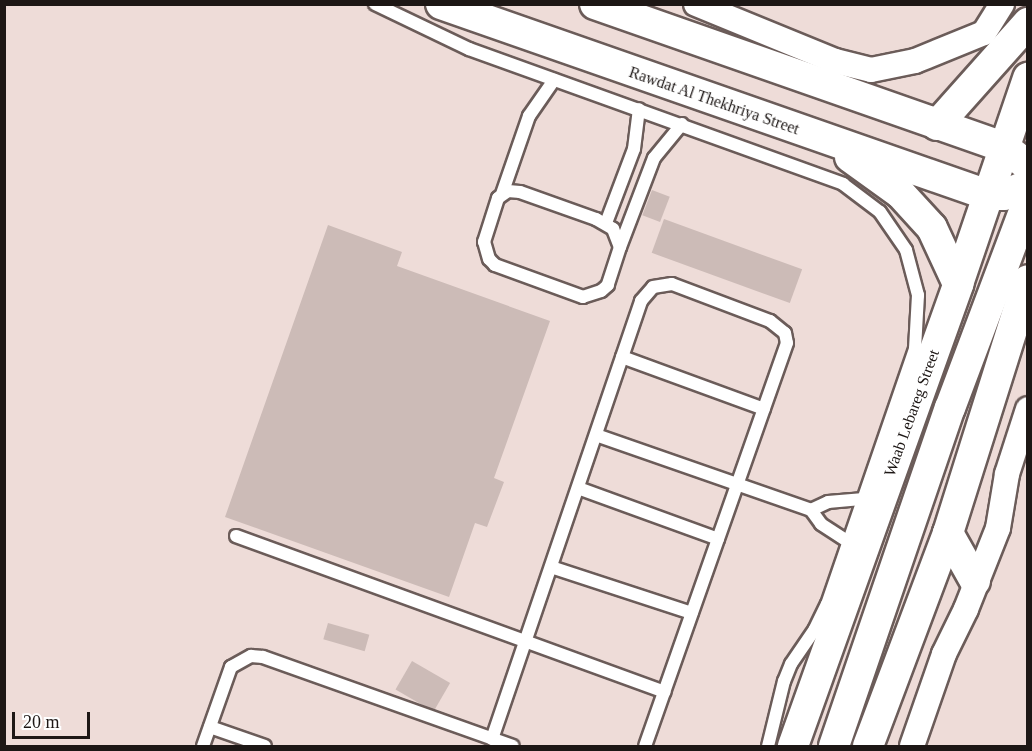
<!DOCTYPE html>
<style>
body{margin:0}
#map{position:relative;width:1032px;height:751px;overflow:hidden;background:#eedcd8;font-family:"Times New Roman",serif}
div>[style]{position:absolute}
.building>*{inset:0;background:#ccbbb7;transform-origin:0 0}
.roads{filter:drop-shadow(2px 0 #6b5c59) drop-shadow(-2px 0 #6b5c59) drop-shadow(0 2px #6b5c59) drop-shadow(0 -2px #6b5c59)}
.service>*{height:12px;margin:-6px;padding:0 6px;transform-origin:6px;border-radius:6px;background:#fff}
.minor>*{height:24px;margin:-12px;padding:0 12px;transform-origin:12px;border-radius:12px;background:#fff}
.tertiary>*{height:30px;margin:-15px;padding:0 15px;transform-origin:15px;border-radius:15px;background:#fff}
span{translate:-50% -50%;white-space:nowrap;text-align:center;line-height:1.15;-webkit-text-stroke:4.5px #fff;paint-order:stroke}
.street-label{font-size:16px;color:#1d1715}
.frame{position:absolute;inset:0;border:6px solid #1d1715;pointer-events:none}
.scale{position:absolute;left:12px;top:712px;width:78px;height:27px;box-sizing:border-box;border:3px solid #1d1715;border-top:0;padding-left:8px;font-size:18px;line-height:21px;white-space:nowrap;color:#1d1715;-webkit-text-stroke:4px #fff;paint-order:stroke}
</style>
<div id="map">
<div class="building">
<div style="left:652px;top:190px;width:19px;height:27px;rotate:21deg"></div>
<div style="left:664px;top:219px;width:147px;height:36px;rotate:20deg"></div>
<div style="clip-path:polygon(328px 225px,402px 252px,397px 266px,550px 321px,494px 478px,504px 482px,487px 527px,475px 523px,449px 597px,225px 517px)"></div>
<div style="left:328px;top:623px;width:43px;height:17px;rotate:16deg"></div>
<div style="left:412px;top:661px;width:44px;height:33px;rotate:30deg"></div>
</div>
<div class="roads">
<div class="service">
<div style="left:375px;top:4px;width:104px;rotate:25.6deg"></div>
<div style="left:469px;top:49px;width:398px;rotate:19.8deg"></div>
<div style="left:843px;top:184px;width:46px;rotate:37.1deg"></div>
<div style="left:880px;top:212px;width:46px;rotate:55.6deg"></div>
<div style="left:906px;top:250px;width:47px;rotate:75.1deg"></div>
<div style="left:918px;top:295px;width:54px;rotate:93.2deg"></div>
<div style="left:915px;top:349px;width:270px;rotate:109deg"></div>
<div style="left:827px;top:604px;width:28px;rotate:116deg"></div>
<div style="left:815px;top:629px;width:42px;rotate:124.4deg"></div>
<div style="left:791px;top:664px;width:18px;rotate:112deg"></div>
<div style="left:784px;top:681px;width:67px;rotate:103.8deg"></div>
<div style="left:508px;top:191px;width:12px;rotate:5deg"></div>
<div style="left:520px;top:192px;width:81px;rotate:19.6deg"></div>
<div style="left:596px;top:219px;width:20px;rotate:30deg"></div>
<div style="left:613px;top:229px;width:19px;rotate:69deg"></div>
<div style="left:620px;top:247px;width:40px;rotate:108deg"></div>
<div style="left:608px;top:285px;width:9px;rotate:139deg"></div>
<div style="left:601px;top:291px;width:19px;rotate:162deg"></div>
<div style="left:583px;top:297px;width:94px;rotate:-160deg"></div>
<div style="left:495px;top:265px;width:8px;rotate:-135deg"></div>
<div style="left:489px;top:259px;width:18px;rotate:-106deg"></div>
<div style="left:484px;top:242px;width:46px;rotate:-72.3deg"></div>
<div style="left:498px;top:198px;width:12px;rotate:-35deg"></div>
<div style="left:502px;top:194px;width:83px;rotate:-70.9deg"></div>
<div style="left:529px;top:116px;width:44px;rotate:-55.2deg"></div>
<div style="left:606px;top:223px;width:79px;rotate:-69.3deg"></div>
<div style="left:634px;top:149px;width:40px;rotate:-82.9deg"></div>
<div style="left:620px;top:247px;width:95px;rotate:-69.1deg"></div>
<div style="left:654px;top:158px;width:44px;rotate:-50.5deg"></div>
<div style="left:622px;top:357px;width:151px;rotate:20.1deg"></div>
<div style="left:596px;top:435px;width:228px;rotate:19.2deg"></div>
<div style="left:811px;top:510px;width:17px;rotate:54deg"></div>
<div style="left:821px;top:524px;width:33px;rotate:33deg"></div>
<div style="left:578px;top:488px;width:149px;rotate:20deg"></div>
<div style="left:811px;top:510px;width:19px;rotate:-25deg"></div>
<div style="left:828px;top:502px;width:36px;rotate:-5deg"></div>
<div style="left:236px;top:536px;width:456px;rotate:20deg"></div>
<div style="left:551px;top:567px;width:148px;rotate:18.1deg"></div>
<div style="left:210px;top:727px;width:58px;rotate:19.1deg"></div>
<div style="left:492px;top:739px;width:463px;rotate:-71.2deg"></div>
<div style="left:641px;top:301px;width:18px;rotate:-49deg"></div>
<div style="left:653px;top:287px;width:19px;rotate:-9deg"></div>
<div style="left:672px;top:284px;width:105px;rotate:20.7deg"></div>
<div style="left:770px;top:321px;width:19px;rotate:39deg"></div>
<div style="left:785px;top:333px;width:10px;rotate:79deg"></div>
<div style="left:787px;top:343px;width:427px;rotate:109.4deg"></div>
<div style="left:203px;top:746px;width:84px;rotate:-70.5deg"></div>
<div style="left:231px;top:667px;width:23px;rotate:-29deg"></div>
<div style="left:251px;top:656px;width:12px;rotate:5deg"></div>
<div style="left:263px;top:657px;width:265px;rotate:19.6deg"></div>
</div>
<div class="minor">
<div style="left:696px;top:4px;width:150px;rotate:22.3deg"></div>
<div style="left:835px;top:61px;width:37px;rotate:14deg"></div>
<div style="left:871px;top:70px;width:45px;rotate:-11.6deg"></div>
<div style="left:915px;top:61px;width:74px;rotate:-22.1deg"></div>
<div style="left:984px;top:33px;width:34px;rotate:-58deg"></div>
<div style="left:912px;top:746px;width:97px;rotate:-70.8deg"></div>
<div style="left:944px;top:654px;width:50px;rotate:-63.9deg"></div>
<div style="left:966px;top:609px;width:87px;rotate:-68.4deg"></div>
<div style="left:998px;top:528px;width:55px;rotate:-80.5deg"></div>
<div style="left:1007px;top:474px;width:68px;rotate:-72.1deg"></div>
</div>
<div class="tertiary">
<div style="left:441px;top:4px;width:579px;rotate:19.25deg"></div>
<div style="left:988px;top:195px;width:16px"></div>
<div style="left:1004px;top:195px;width:26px;rotate:-23deg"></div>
<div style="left:595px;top:4px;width:433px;rotate:19.3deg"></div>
<div style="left:1004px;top:147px;width:31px;rotate:38deg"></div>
<div style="left:937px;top:125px;width:137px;rotate:-48.3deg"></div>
<div style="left:850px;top:157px;width:62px;rotate:35.8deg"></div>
<div style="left:900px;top:193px;width:47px;rotate:47.6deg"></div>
<div style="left:932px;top:228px;width:62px;rotate:65.1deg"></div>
<div style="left:948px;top:533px;width:55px;rotate:60.6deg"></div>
<div style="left:793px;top:746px;width:491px;rotate:-70.3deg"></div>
<div style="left:958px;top:284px;width:218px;rotate:-71.2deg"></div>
<div style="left:834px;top:746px;width:357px;rotate:-71.1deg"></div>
<div style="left:950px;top:408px;width:222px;rotate:-69.4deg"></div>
<div style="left:868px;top:746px;width:228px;rotate:-69.4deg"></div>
<div style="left:948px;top:533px;width:265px;rotate:-72.5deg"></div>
</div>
</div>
<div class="street-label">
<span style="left:714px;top:101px;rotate:19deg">Rawdat Al Thekhriya Street</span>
<span style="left:912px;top:413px;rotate:-70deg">Waab Lebareg Street</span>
</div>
<div class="frame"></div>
<div class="scale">20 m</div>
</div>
